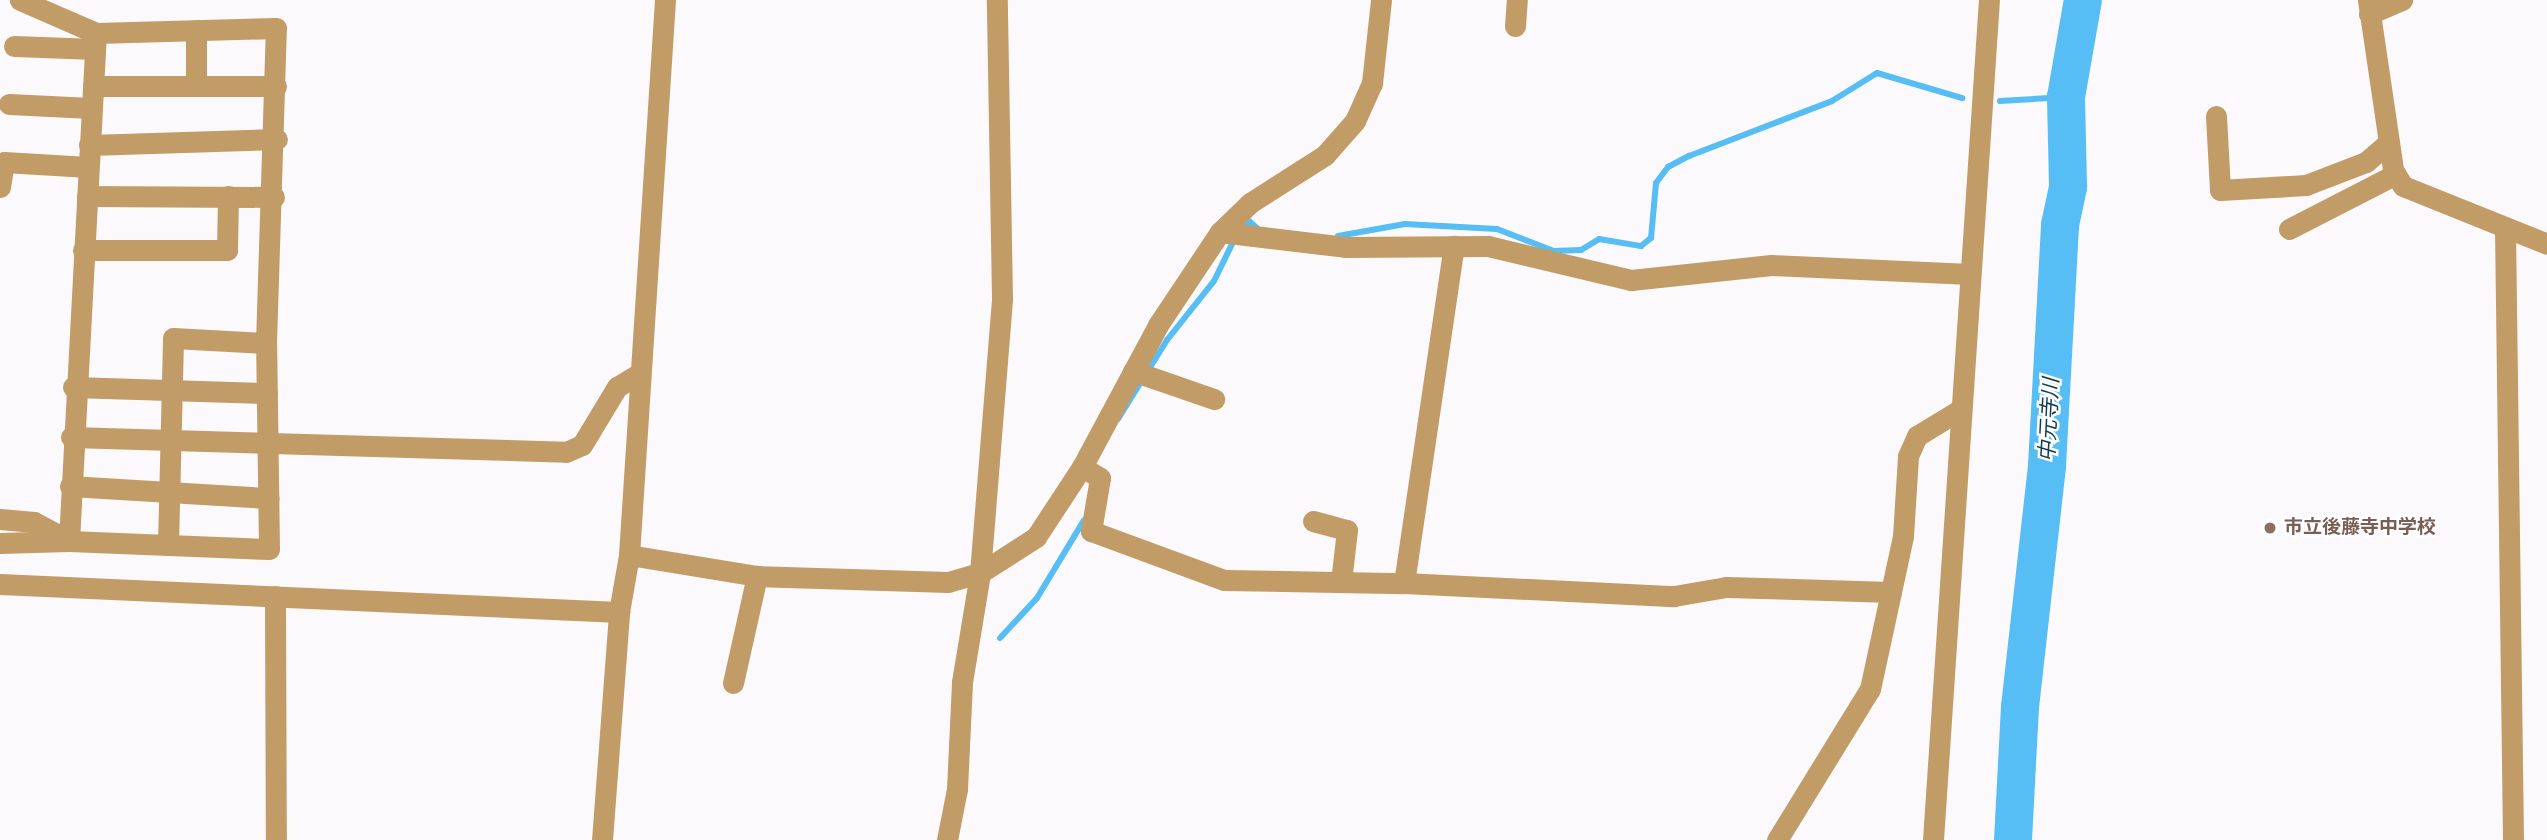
<!DOCTYPE html>
<meta charset="utf-8">
<style>
body{margin:0}
#map{position:relative;width:2547px;height:840px;overflow:hidden;background:#fcf9fd;font-family:"Sofia Sans Condensed","Noto Sans JP",sans-serif}
div>[style]{position:absolute}
.stream>*{height:6px;margin:-3px;padding:0 3px;transform-origin:3px;border-radius:3px;background:#56bef5}
.river>*{height:38px;margin:-19px;padding:0 19px;transform-origin:19px;border-radius:19px;background:#56bef5}
.minor>*{height:21px;margin:-10.5px;padding:0 10.5px;transform-origin:10.5px;border-radius:10.5px;background:#c29c67}
.dots>*{width:19px;height:19px;translate:-50% -50%;box-sizing:border-box;border:4px solid #fff;border-radius:50%}
span{translate:-50% -50%;white-space:nowrap;text-align:center;line-height:1.15;-webkit-text-stroke:5px #fff;paint-order:stroke}
.education-label{font-size:19px;color:#785e54;font-weight:700}
.left{translate:0 -50%;text-align:left}
.water-label{font-size:21px;color:#113d54;font-style:italic}
</style>
<div id="map">
<div class="stream">
<div style="left:2000px;top:101px;width:66px;rotate:-3.5deg"></div>
<div style="left:1242px;top:230px;width:11px;rotate:-52deg"></div>
<div style="left:1249px;top:221px;width:12px;rotate:42deg"></div>
<div style="left:1338px;top:236px;width:68px;rotate:-10.2deg"></div>
<div style="left:1405px;top:224px;width:92px;rotate:3.1deg"></div>
<div style="left:1497px;top:229px;width:61px;rotate:21.1deg"></div>
<div style="left:1554px;top:251px;width:27px;rotate:-2deg"></div>
<div style="left:1581px;top:250px;width:21px;rotate:-31deg"></div>
<div style="left:1599px;top:239px;width:43px;rotate:9.5deg"></div>
<div style="left:1641px;top:246px;width:13px;rotate:-39deg"></div>
<div style="left:1651px;top:238px;width:55px;rotate:-84.8deg"></div>
<div style="left:1656px;top:183px;width:20px;rotate:-53deg"></div>
<div style="left:1668px;top:167px;width:24px;rotate:-28deg"></div>
<div style="left:1689px;top:156px;width:153px;rotate:-21deg"></div>
<div style="left:1832px;top:101px;width:53px;rotate:-31.9deg"></div>
<div style="left:1877px;top:73px;width:89px;rotate:16.4deg"></div>
<div style="left:1118px;top:419px;width:93px;rotate:-58.2deg"></div>
<div style="left:1167px;top:340px;width:75px;rotate:-51.5deg"></div>
<div style="left:1214px;top:281px;width:48px;rotate:-64deg"></div>
<div style="left:1000px;top:638px;width:54px;rotate:-47.2deg"></div>
<div style="left:1037px;top:598px;width:91px;rotate:-58.9deg"></div>
</div>
<div class="river">
<div style="left:2013px;top:840px;width:133px;rotate:-87deg"></div>
<div style="left:2020px;top:707px;width:243px;rotate:-83.6deg"></div>
<div style="left:2047px;top:466px;width:241px;rotate:-86.9deg"></div>
<div style="left:2060px;top:225px;width:40px;rotate:-78deg"></div>
<div style="left:2068px;top:186px;width:89px;rotate:-91.3deg"></div>
<div style="left:2066px;top:97px;width:98px;rotate:-80.1deg"></div>
</div>
<div class="minor">
<div style="left:2368px;top:0;width:172px;rotate:81.6deg"></div>
<div style="left:2393px;top:170px;width:19px;rotate:58deg"></div>
<div style="left:2403px;top:186px;width:155px;rotate:21.9deg"></div>
<div style="left:2369px;top:14px;width:36px;rotate:-23deg"></div>
<div style="left:1515px;top:26px;width:26px;rotate:-86deg"></div>
<div style="left:196px;top:30px;width:56px;rotate:90deg"></div>
<div style="left:14px;top:46px;width:81px;rotate:2.1deg"></div>
<div style="left:93px;top:86px;width:183px"></div>
<div style="left:9px;top:104px;width:82px;rotate:2.8deg"></div>
<div style="left:2216px;top:116px;width:74px;rotate:86.9deg"></div>
<div style="left:2220px;top:190px;width:86px;rotate:-3.3deg"></div>
<div style="left:2306px;top:185px;width:64px;rotate:-21deg"></div>
<div style="left:2366px;top:162px;width:30px;rotate:-41deg"></div>
<div style="left:89px;top:145px;width:188px;rotate:-1.8deg"></div>
<div style="left:0;top:187px;width:25px;rotate:-81deg"></div>
<div style="left:4px;top:162px;width:84px;rotate:3.4deg"></div>
<div style="left:87px;top:196px;width:187px;rotate:0.3deg"></div>
<div style="left:2505px;top:228px;width:612px;rotate:89.25deg"></div>
<div style="left:2289px;top:229px;width:120px;rotate:-27.2deg"></div>
<div style="left:1220px;top:232px;width:126px;rotate:6.8deg"></div>
<div style="left:1345px;top:247px;width:143px;rotate:-0.4deg"></div>
<div style="left:1488px;top:246px;width:147px;rotate:13.4deg"></div>
<div style="left:1631px;top:280px;width:141px;rotate:-6.1deg"></div>
<div style="left:1771px;top:265px;width:199px;rotate:2.6deg"></div>
<div style="left:83px;top:250px;width:144px"></div>
<div style="left:227px;top:250px;width:54px;rotate:-88.9deg"></div>
<div style="left:1133px;top:371px;width:86px;rotate:19.1deg"></div>
<div style="left:73px;top:387px;width:194px;rotate:1.8deg"></div>
<div style="left:71px;top:437px;width:495px;rotate:1.7deg"></div>
<div style="left:566px;top:452px;width:17px;rotate:-24deg"></div>
<div style="left:582px;top:445px;width:68px;rotate:-58.9deg"></div>
<div style="left:617px;top:387px;width:27px;rotate:-31deg"></div>
<div style="left:1082px;top:467px;width:21px;rotate:31deg"></div>
<div style="left:1100px;top:478px;width:54px;rotate:99.6deg"></div>
<div style="left:1091px;top:531px;width:142px;rotate:20.2deg"></div>
<div style="left:1224px;top:580px;width:180px;rotate:1deg"></div>
<div style="left:1404px;top:583px;width:341px;rotate:-81.6deg"></div>
<div style="left:70px;top:486px;width:199px;rotate:3.5deg"></div>
<div style="left:0;top:519px;width:34px;rotate:5deg"></div>
<div style="left:34px;top:522px;width:40px;rotate:28deg"></div>
<div style="left:69px;top:541px;width:200px;rotate:2.3deg"></div>
<div style="left:269px;top:549px;width:206px;rotate:-90.8deg"></div>
<div style="left:266px;top:343px;width:315px;rotate:-88.2deg"></div>
<div style="left:276px;top:28px;width:180px;rotate:178.4deg"></div>
<div style="left:1313px;top:521px;width:35px;rotate:15deg"></div>
<div style="left:1347px;top:530px;width:52px;rotate:96.6deg"></div>
<div style="left:0;top:543px;width:69px;rotate:-1.7deg"></div>
<div style="left:69px;top:541px;width:509px;rotate:-86.96deg"></div>
<div style="left:96px;top:33px;width:83px;rotate:-156.5deg"></div>
<div style="left:168px;top:545px;width:207px;rotate:-88.6deg"></div>
<div style="left:173px;top:338px;width:93px;rotate:3.1deg"></div>
<div style="left:629px;top:555px;width:130px;rotate:9.3deg"></div>
<div style="left:757px;top:576px;width:191px;rotate:1.8deg"></div>
<div style="left:948px;top:582px;width:33px;rotate:-16deg"></div>
<div style="left:980px;top:573px;width:67px;rotate:-32.7deg"></div>
<div style="left:1036px;top:537px;width:84px;rotate:-56.7deg"></div>
<div style="left:1082px;top:467px;width:161px;rotate:-61.8deg"></div>
<div style="left:1158px;top:325px;width:112px;rotate:-56.3deg"></div>
<div style="left:1220px;top:232px;width:42px;rotate:-44deg"></div>
<div style="left:1250px;top:203px;width:89px;rotate:-32.6deg"></div>
<div style="left:1325px;top:155px;width:45px;rotate:-48.6deg"></div>
<div style="left:1355px;top:121px;width:42px;rotate:-65.9deg"></div>
<div style="left:1372px;top:83px;width:83px;rotate:-83.8deg"></div>
<div style="left:1404px;top:583px;width:270px;rotate:2.8deg"></div>
<div style="left:1674px;top:596px;width:53px;rotate:-9.8deg"></div>
<div style="left:1726px;top:587px;width:165px;rotate:1.7deg"></div>
<div style="left:0;top:584px;width:620px;rotate:2.59deg"></div>
<div style="left:275px;top:596px;width:244px;rotate:89.8deg"></div>
<div style="left:733px;top:683px;width:110px;rotate:-77.4deg"></div>
<div style="left:602px;top:840px;width:229px;rotate:-85.7deg"></div>
<div style="left:619px;top:612px;width:58px;rotate:-80deg"></div>
<div style="left:629px;top:555px;width:556px;rotate:-86.29deg"></div>
<div style="left:947px;top:840px;width:52px;rotate:-78.9deg"></div>
<div style="left:957px;top:789px;width:107px;rotate:-87.3deg"></div>
<div style="left:962px;top:682px;width:110px;rotate:-80.6deg"></div>
<div style="left:980px;top:573px;width:276px;rotate:-85.4deg"></div>
<div style="left:1002px;top:298px;width:298px;rotate:-91deg"></div>
<div style="left:1777px;top:840px;width:177px;rotate:-58.4deg"></div>
<div style="left:1870px;top:689px;width:157px;rotate:-77.8deg"></div>
<div style="left:1903px;top:536px;width:80px;rotate:-86.4deg"></div>
<div style="left:1908px;top:456px;width:22px;rotate:-66deg"></div>
<div style="left:1917px;top:436px;width:52px;rotate:-31.5deg"></div>
<div style="left:1933px;top:840px;width:842px;rotate:-86.19deg"></div>
</div>
<div class="dots">
<div style="left:2270px;top:528px;background:#8d6e63"></div>
</div>
<div class="education-label">
<span class="left" style="left:2284px;top:528px">市立後藤寺中学校</span>
</div>
<div class="water-label">
<span style="left:2050px;top:420px;rotate:-87deg">中元寺川</span>
</div>
</div>
